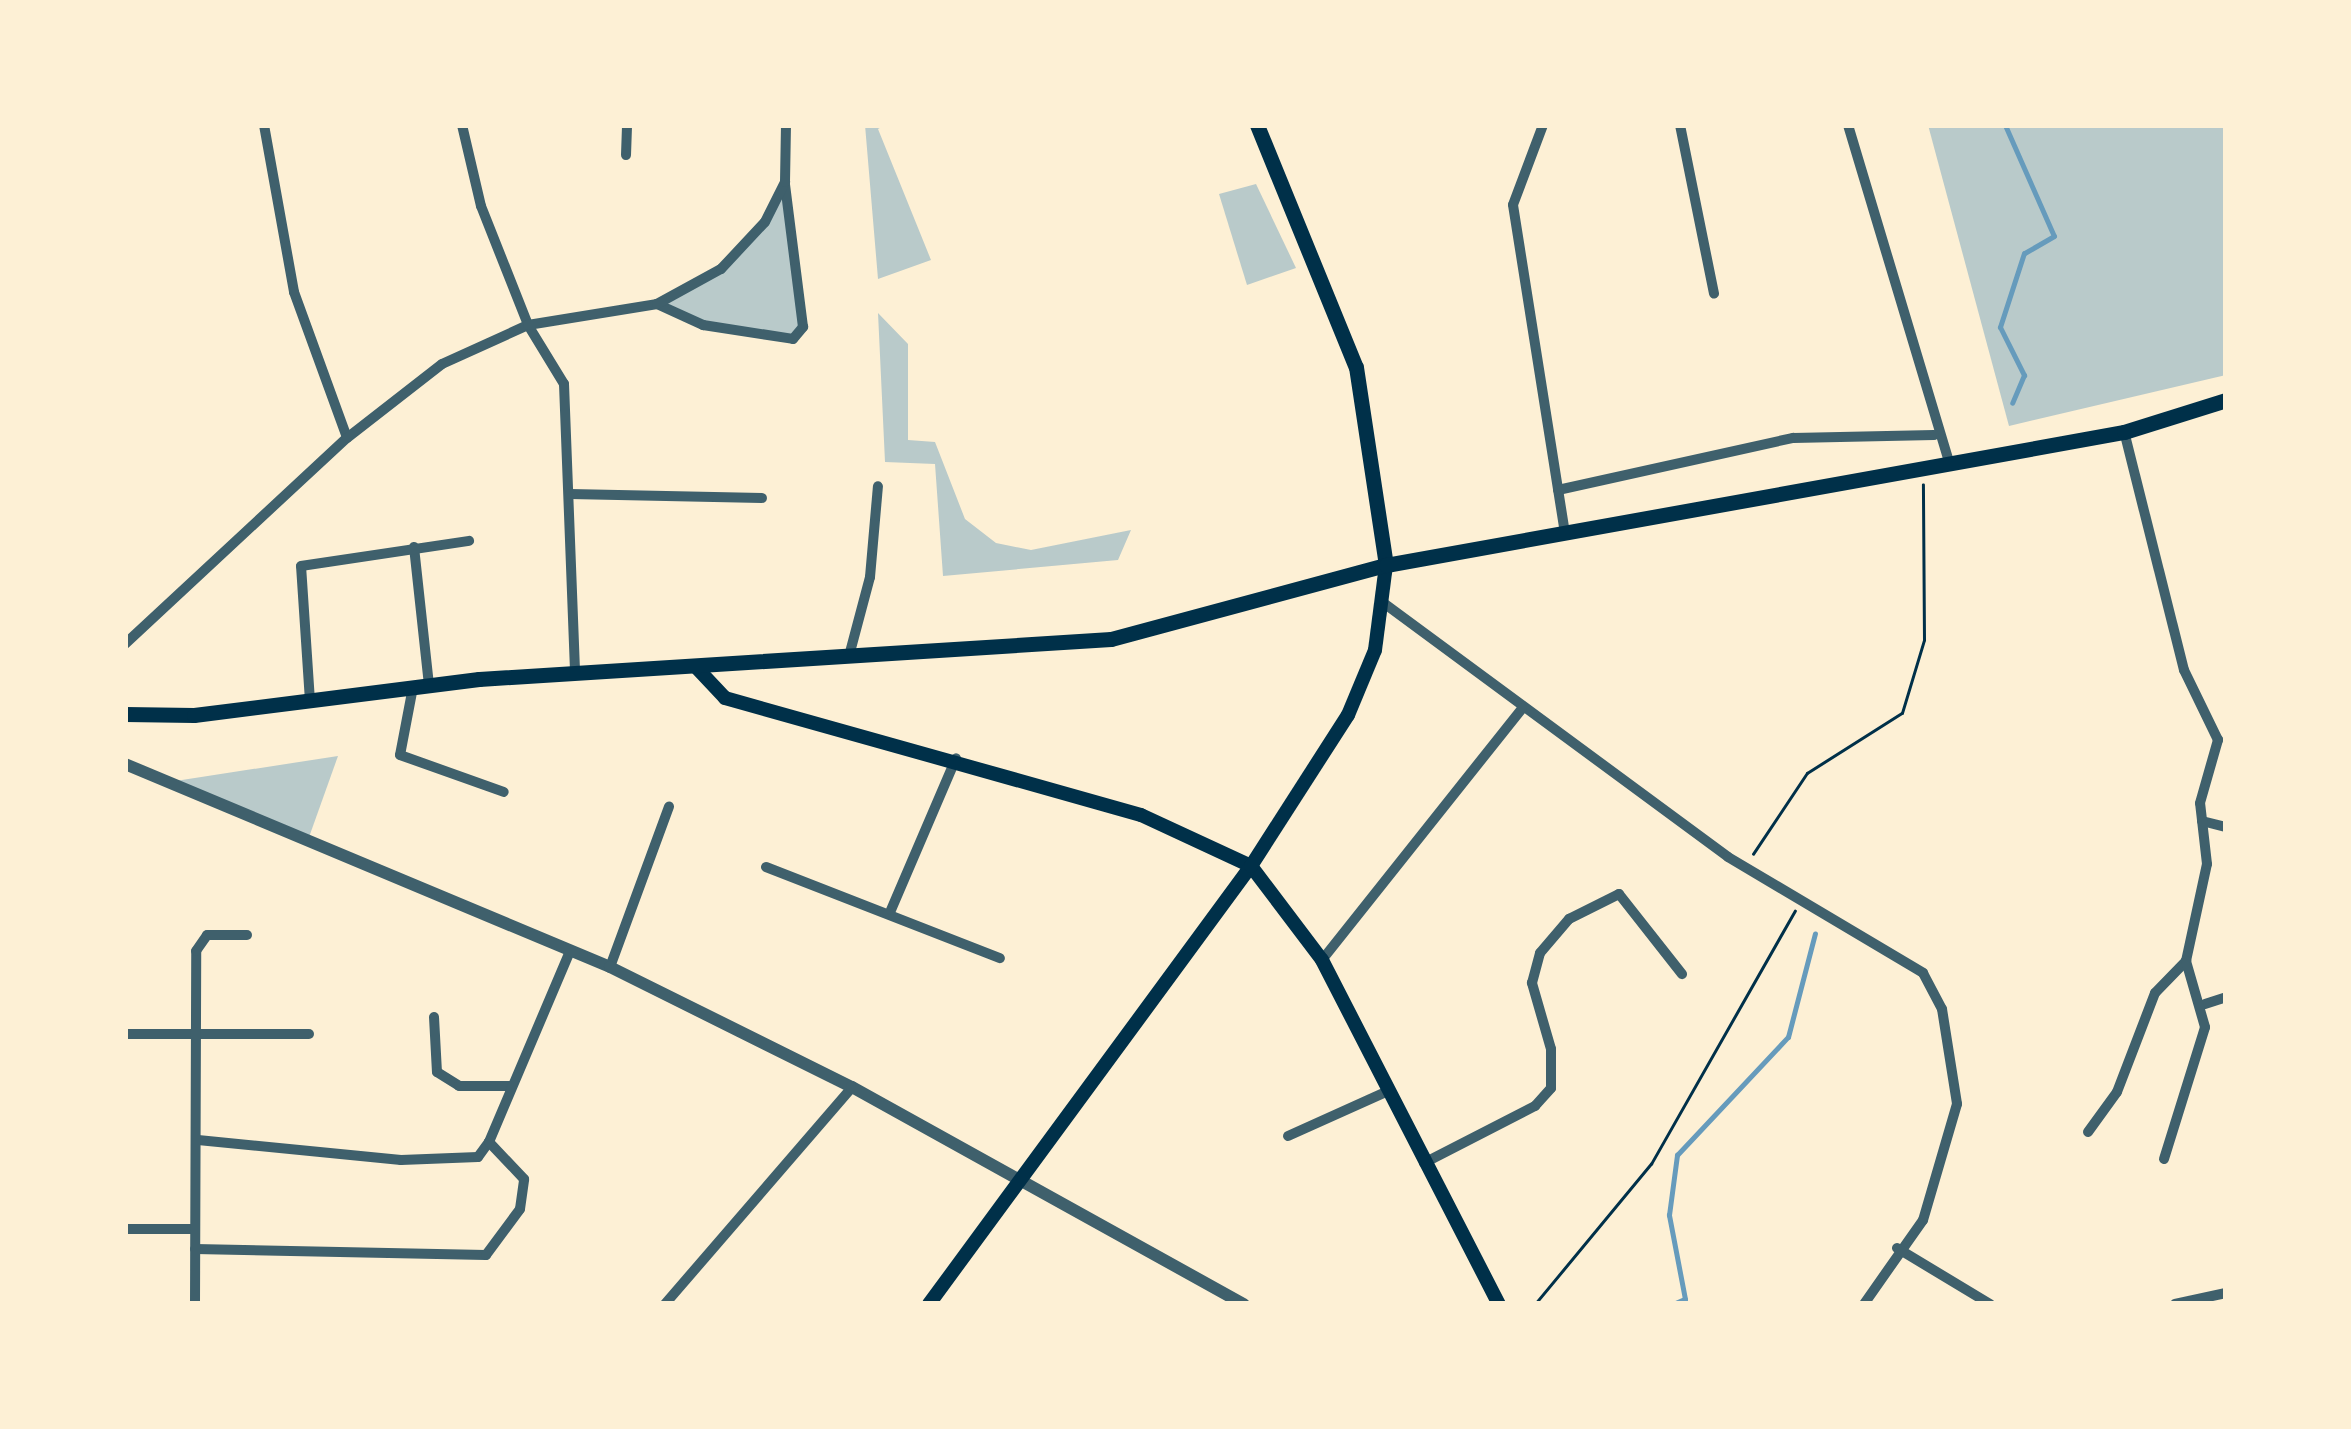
<!DOCTYPE html>
<style>
body{margin:0}
#map{position:relative;width:2351px;height:1429px;overflow:hidden;background:#fdf0d5;font-family:"Noto Sans",sans-serif}
div>[style]{position:absolute}
.green>*{inset:0;background:#b9caca}
.stream>*{height:5px;margin:-2.5px;padding:0 2.5px;transform-origin:2.5px;border-radius:2.5px;background:#669bbc}
.path>*{height:2.5px;margin:-1.25px;padding:0 1.25px;transform-origin:1.25px;border-radius:1.25px;background:#003049}
.minor>*{height:10px;margin:-5px;padding:0 5px;transform-origin:5px;border-radius:5px;background:#3f606c}
.tertiary>*{height:12px;margin:-6px;padding:0 6px;transform-origin:6px;border-radius:6px;background:#3f606c}
.secondary>*{height:14px;margin:-7px;padding:0 7px;transform-origin:7px;border-radius:7px;background:#003049}
.primary>*{height:15px;margin:-7.5px;padding:0 7.5px;transform-origin:7.5px;border-radius:7.5px;background:#003049}
span{translate:-50% -50%;white-space:nowrap;text-align:center;line-height:1.15;-webkit-text-stroke:9px #fdf0d5;paint-order:stroke}
.frame{position:absolute;inset:0;border:128px solid #fdf0d5;pointer-events:none}
</style>
<div id="map">
<div class="green">
<div style="clip-path:polygon(865px 125px,885px 125px,878px 129px,931px 260px,878px 279px)"></div>
<div style="clip-path:polygon(1928px 125px,2226px 125px,2226px 375px,2009px 426px)"></div>
<div style="clip-path:polygon(785px 182px,803px 327px,793px 339px,703px 325px,657px 304px,721px 269px,765px 222px)"></div>
<div style="clip-path:polygon(1256px 184px,1296px 268px,1247px 285px,1219px 194px)"></div>
<div style="clip-path:polygon(878px 313px,908px 344px,908px 440px,935px 442px,965px 519px,996px 543px,1031px 550px,1131px 530px,1118px 560px,943px 576px,935px 464px,885px 462px)"></div>
<div style="clip-path:polygon(338px 756px,308px 840px,169px 782px)"></div>
</div>
<div class="stream">
<div style="left:2005px;top:125px;width:121px;rotate:66.2deg"></div>
<div style="left:2054px;top:236px;width:34px;rotate:150deg"></div>
<div style="left:2024px;top:253px;width:78px;rotate:108deg"></div>
<div style="left:2000px;top:327px;width:54px;rotate:63.4deg"></div>
<div style="left:2024px;top:375px;width:30px;rotate:113deg"></div>
<div style="left:1673px;top:1304px;width:13px;rotate:-23deg"></div>
<div style="left:1685px;top:1299px;width:86px;rotate:-100.8deg"></div>
<div style="left:1669px;top:1215px;width:61px;rotate:-82.4deg"></div>
<div style="left:1677px;top:1155px;width:162px;rotate:-46.8deg"></div>
<div style="left:1788px;top:1037px;width:107px;rotate:-75.4deg"></div>
</div>
<div class="path">
<div style="left:1753px;top:854px;width:97px;rotate:-56.3deg"></div>
<div style="left:1807px;top:773px;width:112px;rotate:-32.3deg"></div>
<div style="left:1902px;top:713px;width:76px;rotate:-73.2deg"></div>
<div style="left:1924px;top:640px;width:155px;rotate:-90.4deg"></div>
<div style="left:1535px;top:1304px;width:182px;rotate:-50.4deg"></div>
<div style="left:1651px;top:1164px;width:291px;rotate:-60.4deg"></div>
</div>
<div class="minor">
<div style="left:264px;top:125px;width:170px;rotate:79.8deg"></div>
<div style="left:294px;top:292px;width:155px;rotate:70deg"></div>
<div style="left:462px;top:125px;width:83px;rotate:76.8deg"></div>
<div style="left:481px;top:206px;width:128px;rotate:68.4deg"></div>
<div style="left:528px;top:325px;width:69px;rotate:58.6deg"></div>
<div style="left:564px;top:384px;width:289px;rotate:87.8deg"></div>
<div style="left:1543px;top:125px;width:85px;rotate:110.6deg"></div>
<div style="left:1513px;top:205px;width:327px;rotate:81deg"></div>
<div style="left:1680px;top:125px;width:172px;rotate:78.6deg"></div>
<div style="left:1848px;top:125px;width:354px;rotate:73.3deg"></div>
<div style="left:626px;top:155px;width:30px;rotate:-88deg"></div>
<div style="left:657px;top:304px;width:51px;rotate:24.5deg"></div>
<div style="left:703px;top:325px;width:91px;rotate:8.8deg"></div>
<div style="left:793px;top:339px;width:16px;rotate:-50deg"></div>
<div style="left:803px;top:327px;width:144px;rotate:-97.2deg"></div>
<div style="left:1558px;top:490px;width:241px;rotate:-12.5deg"></div>
<div style="left:1793px;top:438px;width:141px;rotate:-1.2deg"></div>
<div style="left:570px;top:494px;width:192px;rotate:1.2deg"></div>
<div style="left:414px;top:547px;width:139px;rotate:83.8deg"></div>
<div style="left:1385px;top:604px;width:426px;rotate:36.4deg"></div>
<div style="left:1728px;top:857px;width:227px;rotate:30.7deg"></div>
<div style="left:1923px;top:973px;width:41px;rotate:62.2deg"></div>
<div style="left:1942px;top:1009px;width:96px;rotate:81deg"></div>
<div style="left:1957px;top:1104px;width:121px;rotate:106.3deg"></div>
<div style="left:1923px;top:1220px;width:103px;rotate:125.1deg"></div>
<div style="left:125px;top:644px;width:303px;rotate:-42.9deg"></div>
<div style="left:347px;top:438px;width:120px;rotate:-37.9deg"></div>
<div style="left:442px;top:364px;width:94px;rotate:-24.4deg"></div>
<div style="left:528px;top:325px;width:131px;rotate:-9.2deg"></div>
<div style="left:657px;top:304px;width:73px;rotate:-28.7deg"></div>
<div style="left:721px;top:269px;width:64px;rotate:-46.9deg"></div>
<div style="left:765px;top:222px;width:45px;rotate:-63.4deg"></div>
<div style="left:785px;top:182px;width:57px;rotate:-89deg"></div>
<div style="left:849px;top:656px;width:82px;rotate:-75.1deg"></div>
<div style="left:870px;top:577px;width:91px;rotate:-85deg"></div>
<div style="left:413px;top:687px;width:69px;rotate:100.8deg"></div>
<div style="left:400px;top:755px;width:110px;rotate:19.6deg"></div>
<div style="left:310px;top:701px;width:135px;rotate:-93.8deg"></div>
<div style="left:301px;top:566px;width:170px;rotate:-8.5deg"></div>
<div style="left:2202px;top:821px;width:25px;rotate:14deg"></div>
<div style="left:766px;top:867px;width:251px;rotate:21.3deg"></div>
<div style="left:891px;top:910px;width:165px;rotate:-66.8deg"></div>
<div style="left:1322px;top:960px;width:321px;rotate:-51.5deg"></div>
<div style="left:610px;top:967px;width:171px;rotate:-69.8deg"></div>
<div style="left:2205px;top:1004px;width:22px;rotate:-18deg"></div>
<div style="left:434px;top:1017px;width:55px;rotate:86.9deg"></div>
<div style="left:437px;top:1072px;width:26px;rotate:32deg"></div>
<div style="left:459px;top:1086px;width:52px"></div>
<div style="left:125px;top:1034px;width:184px"></div>
<div style="left:2088px;top:1132px;width:49px;rotate:-54.1deg"></div>
<div style="left:2117px;top:1092px;width:106px;rotate:-69deg"></div>
<div style="left:2155px;top:993px;width:45px;rotate:-45.9deg"></div>
<div style="left:2186px;top:961px;width:99px;rotate:-77.8deg"></div>
<div style="left:2207px;top:864px;width:61px;rotate:-96.5deg"></div>
<div style="left:2200px;top:803px;width:66px;rotate:-74.1deg"></div>
<div style="left:2218px;top:740px;width:78px;rotate:-115.9deg"></div>
<div style="left:2184px;top:670px;width:245px;rotate:-104.1deg"></div>
<div style="left:1288px;top:1136px;width:110px;rotate:-24.2deg"></div>
<div style="left:198px;top:1140px;width:204px;rotate:5.6deg"></div>
<div style="left:401px;top:1160px;width:77px;rotate:-2.2deg"></div>
<div style="left:478px;top:1157px;width:19px;rotate:-54deg"></div>
<div style="left:2164px;top:1159px;width:138px;rotate:-72.7deg"></div>
<div style="left:2205px;top:1027px;width:69px;rotate:-106.1deg"></div>
<div style="left:1424px;top:1163px;width:125px;rotate:-27.2deg"></div>
<div style="left:1535px;top:1106px;width:24px;rotate:-48deg"></div>
<div style="left:1551px;top:1088px;width:39px;rotate:-90deg"></div>
<div style="left:1551px;top:1049px;width:69px;rotate:-106.1deg"></div>
<div style="left:1532px;top:983px;width:31px;rotate:-75deg"></div>
<div style="left:1540px;top:953px;width:45px;rotate:-49.5deg"></div>
<div style="left:1569px;top:919px;width:56px;rotate:-26.6deg"></div>
<div style="left:1619px;top:894px;width:102px;rotate:51.8deg"></div>
<div style="left:125px;top:1229px;width:70px"></div>
<div style="left:1897px;top:1248px;width:109px;rotate:31.1deg"></div>
<div style="left:195px;top:1249px;width:291px;rotate:1.2deg"></div>
<div style="left:486px;top:1255px;width:57px;rotate:-53.5deg"></div>
<div style="left:520px;top:1209px;width:30px;rotate:-82deg"></div>
<div style="left:524px;top:1179px;width:51px;rotate:-133.4deg"></div>
<div style="left:489px;top:1142px;width:207px;rotate:-67deg"></div>
<div style="left:195px;top:1304px;width:353px;rotate:-89.8deg"></div>
<div style="left:196px;top:951px;width:19px;rotate:-55deg"></div>
<div style="left:207px;top:935px;width:40px"></div>
<div style="left:665px;top:1304px;width:286px;rotate:-49.2deg"></div>
<div style="left:2175px;top:1304px;width:52px;rotate:-12.2deg"></div>
</div>
<div class="tertiary">
<div style="left:125px;top:764px;width:526px;rotate:22.71deg"></div>
<div style="left:610px;top:967px;width:270px;rotate:26.4deg"></div>
<div style="left:852px;top:1087px;width:448px;rotate:29deg"></div>
</div>
<div class="secondary">
<div style="left:695px;top:666px;width:44px;rotate:46.8deg"></div>
<div style="left:725px;top:698px;width:432px;rotate:15.7deg"></div>
<div style="left:1141px;top:815px;width:121px;rotate:24.9deg"></div>
<div style="left:1251px;top:866px;width:118px;rotate:52.9deg"></div>
<div style="left:1322px;top:960px;width:387px;rotate:62.8deg"></div>
<div style="left:929px;top:1304px;width:544px;rotate:-53.68deg"></div>
<div style="left:1251px;top:866px;width:179px;rotate:-57.3deg"></div>
<div style="left:1348px;top:715px;width:70px;rotate:-67.4deg"></div>
<div style="left:1375px;top:650px;width:86px;rotate:-82.6deg"></div>
</div>
<div class="primary">
<div style="left:1257px;top:125px;width:261px;rotate:67.8deg"></div>
<div style="left:1356px;top:367px;width:200px;rotate:81.4deg"></div>
<div style="left:125px;top:714px;width:69px;rotate:0.8deg"></div>
<div style="left:194px;top:715px;width:287px;rotate:-7.2deg"></div>
<div style="left:479px;top:679px;width:633px;rotate:-3.62deg"></div>
<div style="left:1111px;top:639px;width:285px;rotate:-15.1deg"></div>
<div style="left:1386px;top:565px;width:750px;rotate:-10.22deg"></div>
<div style="left:2124px;top:432px;width:107px;rotate:-17.4deg"></div>
</div>
<div class="frame"></div>
</div>
